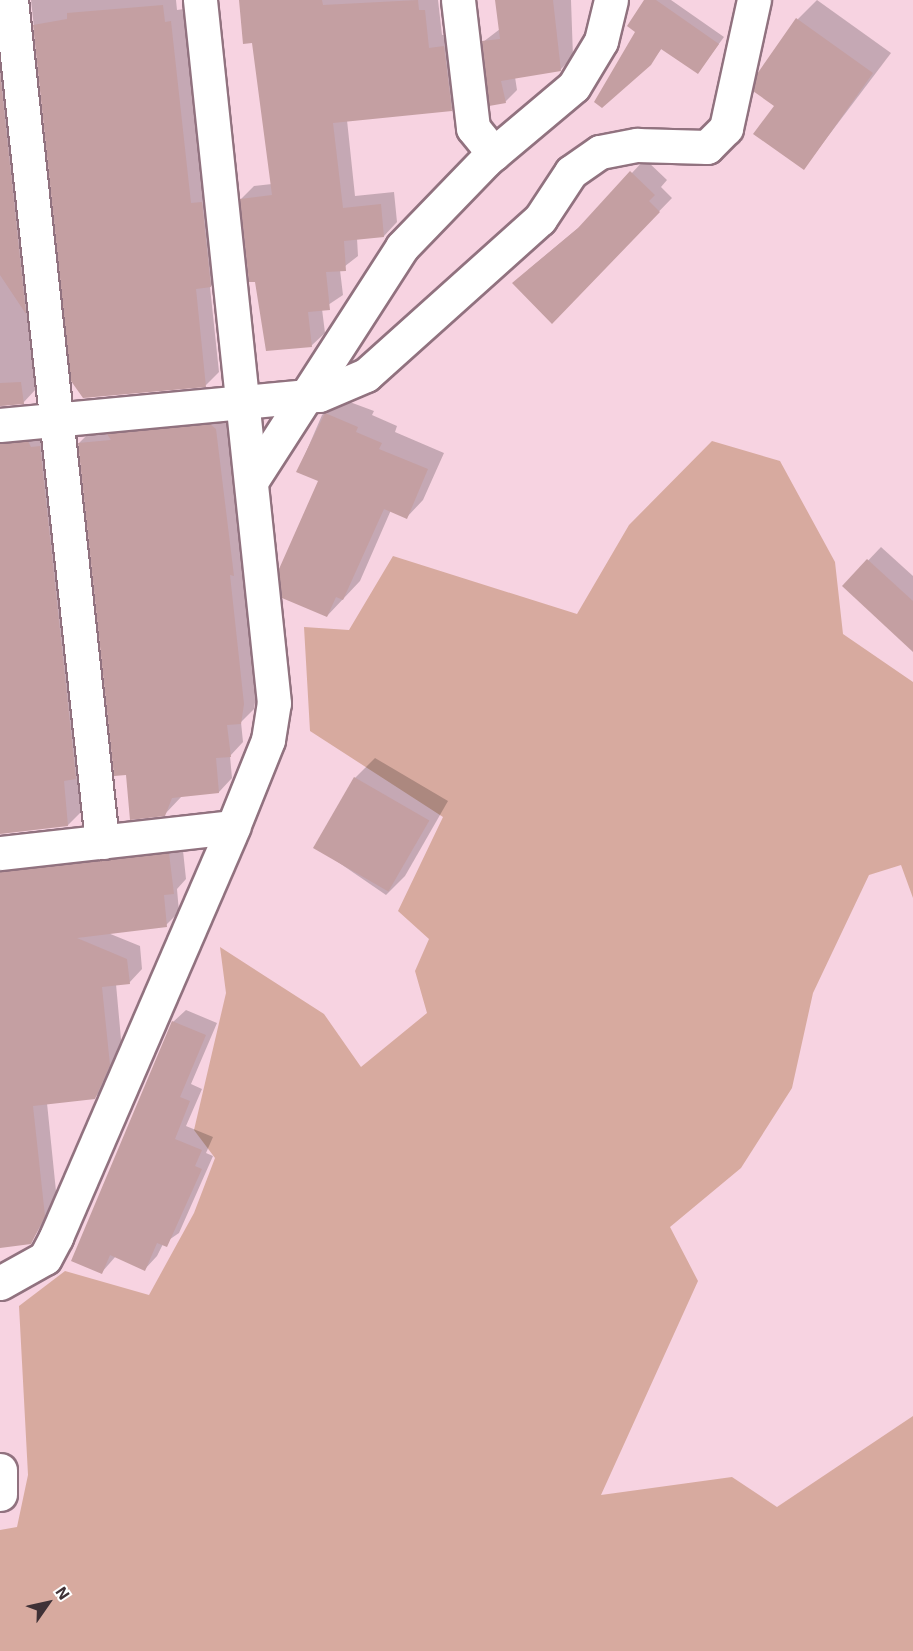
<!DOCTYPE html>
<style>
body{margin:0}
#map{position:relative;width:913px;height:1651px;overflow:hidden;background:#f7d3e1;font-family:"Exo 2",sans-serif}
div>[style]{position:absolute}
.green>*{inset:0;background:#d7aa9f}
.shadow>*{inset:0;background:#0003}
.building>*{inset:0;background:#c49fa2;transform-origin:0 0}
.roads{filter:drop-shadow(2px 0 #91727f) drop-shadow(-2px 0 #91727f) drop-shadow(0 2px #91727f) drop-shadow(0 -2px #91727f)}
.minor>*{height:33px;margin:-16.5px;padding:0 16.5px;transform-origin:16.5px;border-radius:16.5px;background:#fff}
span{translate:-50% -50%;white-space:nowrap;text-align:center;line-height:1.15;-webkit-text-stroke:4.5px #fff;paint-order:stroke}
.north{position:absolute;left:18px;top:1573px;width:60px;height:60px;-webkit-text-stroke:4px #fff;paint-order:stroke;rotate:56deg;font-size:16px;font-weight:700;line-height:24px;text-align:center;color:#3f3136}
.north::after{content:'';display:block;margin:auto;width:21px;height:27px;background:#3f3136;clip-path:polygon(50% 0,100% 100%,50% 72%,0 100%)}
</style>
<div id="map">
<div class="green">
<div style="clip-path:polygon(712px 441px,780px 461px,835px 562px,843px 634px,913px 682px,913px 898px,901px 865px,869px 875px,813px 993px,792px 1088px,741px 1168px,670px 1227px,698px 1281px,601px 1495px,732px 1477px,777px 1507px,913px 1416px,913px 1651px,0 1651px,0 1530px,17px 1527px,28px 1475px,19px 1306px,65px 1271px,149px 1295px,194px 1213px,215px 1158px,194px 1130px,226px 993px,220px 947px,324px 1014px,361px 1067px,427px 1013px,415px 971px,429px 939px,398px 911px,443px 817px,310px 731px,304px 627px,349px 630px,393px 556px,577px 614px,629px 525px)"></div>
</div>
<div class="shadow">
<div style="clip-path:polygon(0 0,39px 299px,27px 311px,36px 389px,23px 403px,0 406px)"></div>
<div style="clip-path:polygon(31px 0,176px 0,177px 10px,184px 9px,204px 191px,224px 273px,210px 287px,219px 372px,206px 385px,72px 380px)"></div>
<div style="clip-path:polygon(240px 0,438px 0,442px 35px,457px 33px,465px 96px,451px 109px,347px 120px,355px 196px,394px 192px,397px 222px,384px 236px,357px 238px,358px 256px,340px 270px,343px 295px,322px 309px,325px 333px,311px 346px,241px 199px,254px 186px,272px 184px,254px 42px)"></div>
<div style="clip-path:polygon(497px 0,571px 0,573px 57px,560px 70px,515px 77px,517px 90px,505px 102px,483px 42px,500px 29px)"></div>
<div style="clip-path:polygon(646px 0,671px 0,724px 37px,698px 72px,662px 48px,650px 64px,637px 31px)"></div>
<div style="clip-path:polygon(817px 0,891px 53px,804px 168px,798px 19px)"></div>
<div style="clip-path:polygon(645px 159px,667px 180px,661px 187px,672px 198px,552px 322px,528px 270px,589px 219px)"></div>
<div style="clip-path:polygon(339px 398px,374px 411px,372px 415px,397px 426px,395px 432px,444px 453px,423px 500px,407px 517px,391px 510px,360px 581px,327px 616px,320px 480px,298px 471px,322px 415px)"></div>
<div style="clip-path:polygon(228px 415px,257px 690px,254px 709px,241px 722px,243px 742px,230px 756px,232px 778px,219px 792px,182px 796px,165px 814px,127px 773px,79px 443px,92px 430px)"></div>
<div style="clip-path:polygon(0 422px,53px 434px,89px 765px,77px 776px,81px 812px,68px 825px,0 833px)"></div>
<div style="clip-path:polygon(881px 547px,913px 576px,913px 628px,844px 586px)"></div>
<div style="clip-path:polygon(375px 758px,448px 801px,405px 876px,386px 895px,319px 849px,355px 778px)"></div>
<div style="clip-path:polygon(182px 841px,186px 879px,177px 889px,179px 912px,166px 925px,108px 933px,140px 946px,142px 969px,129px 983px,116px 984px,122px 1050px,108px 1084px,94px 1098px,47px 1103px,57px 1201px,30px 1243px,0 1246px,0 852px)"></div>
<div style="clip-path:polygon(186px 1010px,217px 1023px,191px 1084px,202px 1089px,186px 1126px,213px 1137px,206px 1153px,213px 1156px,179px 1233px,163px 1244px,157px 1256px,145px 1269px,116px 1256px,102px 1272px,173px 1022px)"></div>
</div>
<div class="building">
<div style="clip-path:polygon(239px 0,322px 0,323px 5px,418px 0,419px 10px,425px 10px,429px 48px,444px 46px,452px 111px,333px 123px,343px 208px,381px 204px,384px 237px,344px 241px,346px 271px,326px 272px,330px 310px,308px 312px,312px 347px,266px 351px,255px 282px,249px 282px,240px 199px,272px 195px,252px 43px,243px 44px)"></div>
<div style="clip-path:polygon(495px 0,553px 0,561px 71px,501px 81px,506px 103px,489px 106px,482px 41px,500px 39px)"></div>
<div style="clip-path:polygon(644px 0,656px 0,719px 44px,698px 74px,661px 49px,651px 65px,602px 108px,594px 102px,635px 32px,627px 26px)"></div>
<div style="clip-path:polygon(163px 5px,165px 22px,171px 21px,191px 203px,202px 202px,211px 287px,196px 289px,206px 387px,83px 398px,71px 381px,33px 25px,67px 19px,67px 13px)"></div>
<div style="clip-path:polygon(796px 18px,873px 73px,804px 170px,753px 134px,774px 106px,753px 91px,757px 74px)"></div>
<div style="clip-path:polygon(0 73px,26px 314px,0 275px)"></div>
<div style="clip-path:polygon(630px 171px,655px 195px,649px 201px,660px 212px,552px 324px,512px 283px,578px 228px)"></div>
<div style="clip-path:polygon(21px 382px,24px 404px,0 406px,0 383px)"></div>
<div style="clip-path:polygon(325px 413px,358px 427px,356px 432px,382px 443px,379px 449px,428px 469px,407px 519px,384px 509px,343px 600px,336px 597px,327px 617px,282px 598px,279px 569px,318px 481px,296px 472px)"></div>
<div style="clip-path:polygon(210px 424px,216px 429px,234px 576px,230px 575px,244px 704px,241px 724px,227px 725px,231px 757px,216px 758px,219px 793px,172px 798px,165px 816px,130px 820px,126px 775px,114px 776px,78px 443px,111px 440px,107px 434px)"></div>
<div style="clip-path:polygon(28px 441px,31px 447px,40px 446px,76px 779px,64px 781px,68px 826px,0 834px,0 443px)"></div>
<div style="clip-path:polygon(867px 559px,913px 601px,913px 652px,842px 586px)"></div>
<div style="left:354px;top:777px;width:87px;height:82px;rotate:30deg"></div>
<div style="clip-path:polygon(169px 853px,174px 894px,164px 895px,167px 927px,77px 938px,127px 959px,130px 984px,102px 987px,110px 1065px,95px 1099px,33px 1106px,45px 1216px,31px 1244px,0 1248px,0 871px)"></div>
<div style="clip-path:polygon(172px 1021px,206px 1035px,180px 1097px,190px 1101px,175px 1139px,202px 1150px,195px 1166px,202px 1169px,167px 1247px,157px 1243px,145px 1271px,110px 1255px,102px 1274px,71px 1261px)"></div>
</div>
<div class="roads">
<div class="minor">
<div style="left:11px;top:0;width:847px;rotate:83.83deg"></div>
<div style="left:458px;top:0;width:129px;rotate:83.3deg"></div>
<div style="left:473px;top:128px;width:33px;rotate:51deg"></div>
<div style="left:0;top:425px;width:320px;rotate:-5.4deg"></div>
<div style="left:319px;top:395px;width:51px;rotate:-23.1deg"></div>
<div style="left:366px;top:375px;width:234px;rotate:-41.9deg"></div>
<div style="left:540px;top:219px;width:56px;rotate:-56.6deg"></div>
<div style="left:571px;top:172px;width:35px;rotate:-35deg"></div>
<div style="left:600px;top:152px;width:38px;rotate:-11deg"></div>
<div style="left:637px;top:145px;width:70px;rotate:1.6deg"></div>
<div style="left:707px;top:147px;width:27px;rotate:-45deg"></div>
<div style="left:726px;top:128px;width:131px;rotate:-77.7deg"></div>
<div style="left:252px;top:480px;width:277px;rotate:-57.2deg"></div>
<div style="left:402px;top:247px;width:120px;rotate:-46deg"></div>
<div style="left:485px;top:161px;width:116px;rotate:-40.1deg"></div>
<div style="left:574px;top:86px;width:52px;rotate:-59deg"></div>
<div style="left:601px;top:41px;width:42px;rotate:-76.3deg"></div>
<div style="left:0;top:853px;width:234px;rotate:-6.4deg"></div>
<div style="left:0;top:1283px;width:51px;rotate:-29.1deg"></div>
<div style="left:45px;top:1258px;width:24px;rotate:-62deg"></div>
<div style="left:56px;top:1237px;width:447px;rotate:-66.6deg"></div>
<div style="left:233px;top:827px;width:94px;rotate:-68.1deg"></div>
<div style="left:268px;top:740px;width:37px;rotate:-81deg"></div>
<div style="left:274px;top:703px;width:707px;rotate:-96.01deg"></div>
<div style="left:0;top:1470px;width:24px;rotate:90deg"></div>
</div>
</div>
<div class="north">N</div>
</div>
